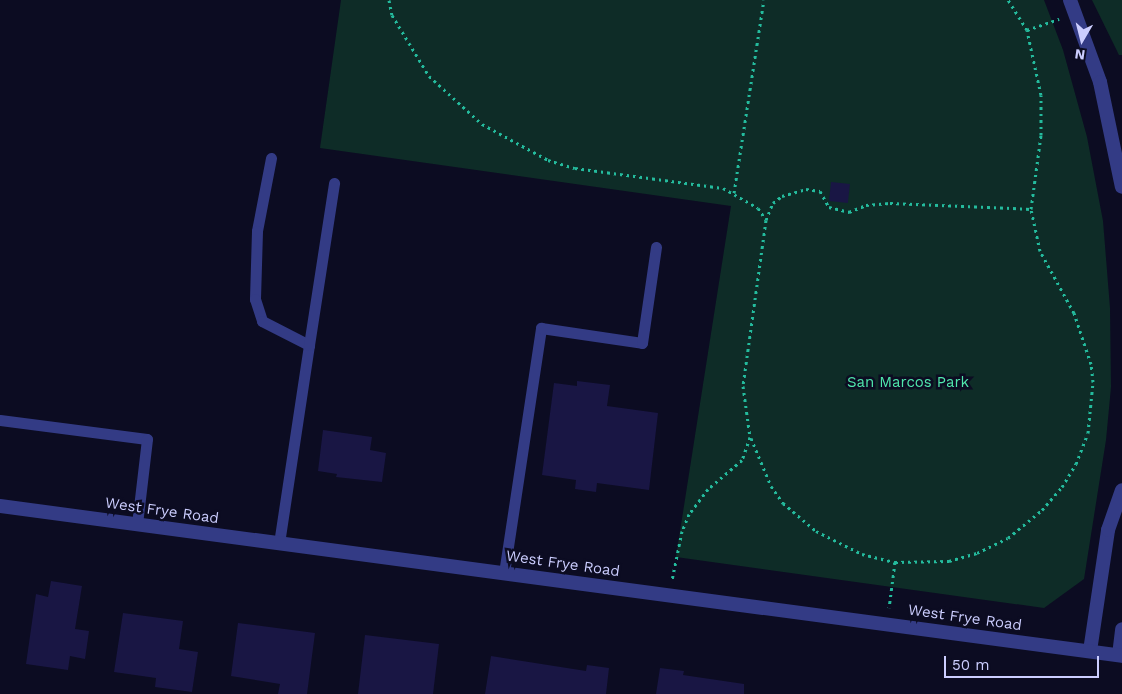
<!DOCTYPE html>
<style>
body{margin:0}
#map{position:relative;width:1122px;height:694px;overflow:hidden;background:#0c0c22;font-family:"Work Sans",sans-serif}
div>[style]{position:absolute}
.green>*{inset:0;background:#0e2c27}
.building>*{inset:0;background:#191644;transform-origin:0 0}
.path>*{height:3px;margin-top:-1.5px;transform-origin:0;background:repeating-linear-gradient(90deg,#24bb9d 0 2.5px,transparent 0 6.5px)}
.service>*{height:11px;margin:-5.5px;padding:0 5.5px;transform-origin:5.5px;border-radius:5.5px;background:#333b85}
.minor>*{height:14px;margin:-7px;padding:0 7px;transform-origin:7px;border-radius:7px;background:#333b85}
.tertiary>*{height:14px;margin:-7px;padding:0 7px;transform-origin:7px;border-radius:7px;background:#333b85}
span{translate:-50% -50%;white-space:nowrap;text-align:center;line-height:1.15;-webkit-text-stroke:5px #0c0c22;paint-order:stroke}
.park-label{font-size:15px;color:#50e8ad}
.street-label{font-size:15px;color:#ccceff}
.north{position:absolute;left:1057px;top:15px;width:50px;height:50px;-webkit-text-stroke:4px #0c0c22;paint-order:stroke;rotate:188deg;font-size:14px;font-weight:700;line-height:20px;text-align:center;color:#ccceff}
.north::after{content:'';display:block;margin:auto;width:18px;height:22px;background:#ccceff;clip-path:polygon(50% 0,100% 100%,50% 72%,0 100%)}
.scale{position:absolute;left:944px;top:656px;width:155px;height:22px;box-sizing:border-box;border:2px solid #ccceff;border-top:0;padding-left:6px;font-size:15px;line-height:18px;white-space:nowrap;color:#ccceff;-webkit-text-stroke:4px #0c0c22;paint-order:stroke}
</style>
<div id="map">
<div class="green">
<div style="clip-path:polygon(341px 0,1044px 0,1063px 50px,1087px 137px,1103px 221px,1110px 308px,1111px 387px,1106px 440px,1084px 579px,1044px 608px,676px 557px,731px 206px,320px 148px)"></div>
<div style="clip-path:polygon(1092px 0,1122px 0,1122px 55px,1119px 55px)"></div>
</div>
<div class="building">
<div style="left:831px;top:182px;width:19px;height:19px;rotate:6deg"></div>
<div style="clip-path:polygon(577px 381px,610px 385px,607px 406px,658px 413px,649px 490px,597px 483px,596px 492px,575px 489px,576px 480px,542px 475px,554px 383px,577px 386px)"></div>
<div style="clip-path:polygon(323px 430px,372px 437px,370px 450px,386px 453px,382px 482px,336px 477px,337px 474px,318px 471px)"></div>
<div style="clip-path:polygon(51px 581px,82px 586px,75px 629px,89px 631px,85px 659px,70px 656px,68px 670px,26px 664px,36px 594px,48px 597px)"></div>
<div style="clip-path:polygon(123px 613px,183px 621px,179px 649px,198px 652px,192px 692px,155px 687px,156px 678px,114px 672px)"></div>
<div style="clip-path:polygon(238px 623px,315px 633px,307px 694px,278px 694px,280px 684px,231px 676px)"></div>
<div style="clip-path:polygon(365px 635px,439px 644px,433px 694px,358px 694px)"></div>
<div style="clip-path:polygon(491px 656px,586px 671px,587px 665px,609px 668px,606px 694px,485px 694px)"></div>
<div style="clip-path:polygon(660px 668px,684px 671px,683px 675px,744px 684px,744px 694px,656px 694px)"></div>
</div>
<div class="path">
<div style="left:389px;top:0;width:15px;rotate:79deg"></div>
<div style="left:392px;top:15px;width:71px;rotate:58.8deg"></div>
<div style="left:429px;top:76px;width:72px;rotate:42.2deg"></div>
<div style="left:482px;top:124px;width:75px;rotate:28.6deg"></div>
<div style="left:548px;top:160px;width:28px;rotate:17deg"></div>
<div style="left:575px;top:168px;width:149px;rotate:7.7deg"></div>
<div style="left:723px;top:188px;width:40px;rotate:29.7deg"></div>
<div style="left:758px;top:208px;width:14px;rotate:56deg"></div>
<div style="left:766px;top:220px;width:168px;rotate:97.9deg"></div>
<div style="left:743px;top:386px;width:51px;rotate:82.2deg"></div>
<div style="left:750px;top:437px;width:24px;rotate:109deg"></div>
<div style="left:742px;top:460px;width:45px;rotate:139.5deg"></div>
<div style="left:708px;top:489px;width:31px;rotate:127deg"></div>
<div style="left:689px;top:514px;width:18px;rotate:112deg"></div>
<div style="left:682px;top:531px;width:50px;rotate:101.5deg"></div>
<div style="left:1027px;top:30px;width:34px;rotate:-19deg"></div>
<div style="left:734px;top:193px;width:195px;rotate:-81.2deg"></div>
<div style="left:766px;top:220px;width:18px;rotate:-68deg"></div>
<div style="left:773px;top:203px;width:11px;rotate:-38deg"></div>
<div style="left:782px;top:196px;width:25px;rotate:-16deg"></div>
<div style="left:806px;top:189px;width:14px;rotate:8deg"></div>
<div style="left:820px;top:191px;width:18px;rotate:61deg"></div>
<div style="left:829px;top:207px;width:21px;rotate:14deg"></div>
<div style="left:849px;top:212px;width:18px;rotate:-22deg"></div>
<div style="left:866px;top:205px;width:24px;rotate:-5deg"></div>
<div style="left:890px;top:203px;width:141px;rotate:2.4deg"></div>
<div style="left:751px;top:438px;width:52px;rotate:67.4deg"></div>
<div style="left:771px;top:486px;width:21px;rotate:55deg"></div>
<div style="left:783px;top:503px;width:43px;rotate:40.3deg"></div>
<div style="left:816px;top:531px;width:51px;rotate:26.6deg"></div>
<div style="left:862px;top:554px;width:34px;rotate:14deg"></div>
<div style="left:895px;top:562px;width:46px;rotate:97.4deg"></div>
<div style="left:895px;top:562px;width:54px;rotate:-1.1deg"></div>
<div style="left:949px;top:561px;width:29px;rotate:-16deg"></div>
<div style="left:977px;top:553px;width:34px;rotate:-26deg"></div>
<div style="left:1008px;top:538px;width:44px;rotate:-39.5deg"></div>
<div style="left:1042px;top:510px;width:30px;rotate:-49deg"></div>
<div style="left:1062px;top:487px;width:27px;rotate:-59deg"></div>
<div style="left:1076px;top:464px;width:33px;rotate:-69deg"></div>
<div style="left:1088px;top:433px;width:51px;rotate:-84.4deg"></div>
<div style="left:1093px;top:382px;width:18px;rotate:-96deg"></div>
<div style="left:1091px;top:364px;width:54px;rotate:-108.4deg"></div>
<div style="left:1074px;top:313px;width:71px;rotate:-118.7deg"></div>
<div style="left:1040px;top:251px;width:43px;rotate:-102.1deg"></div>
<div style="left:1031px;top:209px;width:75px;rotate:-82.3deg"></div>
<div style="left:1041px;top:135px;width:40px;rotate:-90deg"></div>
<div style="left:1041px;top:95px;width:66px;rotate:-102.2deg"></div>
<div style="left:1027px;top:30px;width:36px;rotate:-122deg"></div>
</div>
<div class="service">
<div style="left:271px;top:158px;width:74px;rotate:100.9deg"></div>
<div style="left:257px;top:231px;width:68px;rotate:91.7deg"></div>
<div style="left:255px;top:299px;width:23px;rotate:72deg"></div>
<div style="left:262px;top:321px;width:53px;rotate:27.1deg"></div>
<div style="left:309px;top:345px;width:200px;rotate:98.6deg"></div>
<div style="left:309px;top:345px;width:164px;rotate:-81.2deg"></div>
<div style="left:0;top:420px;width:148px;rotate:7.4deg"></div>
<div style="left:147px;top:439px;width:86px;rotate:96.7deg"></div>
<div style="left:504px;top:573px;width:248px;rotate:-81.4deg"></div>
<div style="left:541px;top:328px;width:102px;rotate:8.4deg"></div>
<div style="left:642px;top:343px;width:97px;rotate:-81.7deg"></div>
</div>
<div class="minor">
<div style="left:1070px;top:0;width:87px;rotate:69.9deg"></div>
<div style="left:1100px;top:82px;width:107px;rotate:78.2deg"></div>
<div style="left:1090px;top:651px;width:122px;rotate:-81.5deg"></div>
<div style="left:1108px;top:530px;width:42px;rotate:-70.7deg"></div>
<div style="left:1119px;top:655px;width:26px;rotate:-83deg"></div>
</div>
<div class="tertiary">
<div style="left:0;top:506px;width:1132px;rotate:7.61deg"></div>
</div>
<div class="park-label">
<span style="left:908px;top:383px">San Marcos Park</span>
</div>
<div class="street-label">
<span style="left:162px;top:511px;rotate:8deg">West Frye Road</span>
<span style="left:563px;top:564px;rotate:8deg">West Frye Road</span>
<span style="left:965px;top:618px;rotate:8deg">West Frye Road</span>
</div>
<div class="north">N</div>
<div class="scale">50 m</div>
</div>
